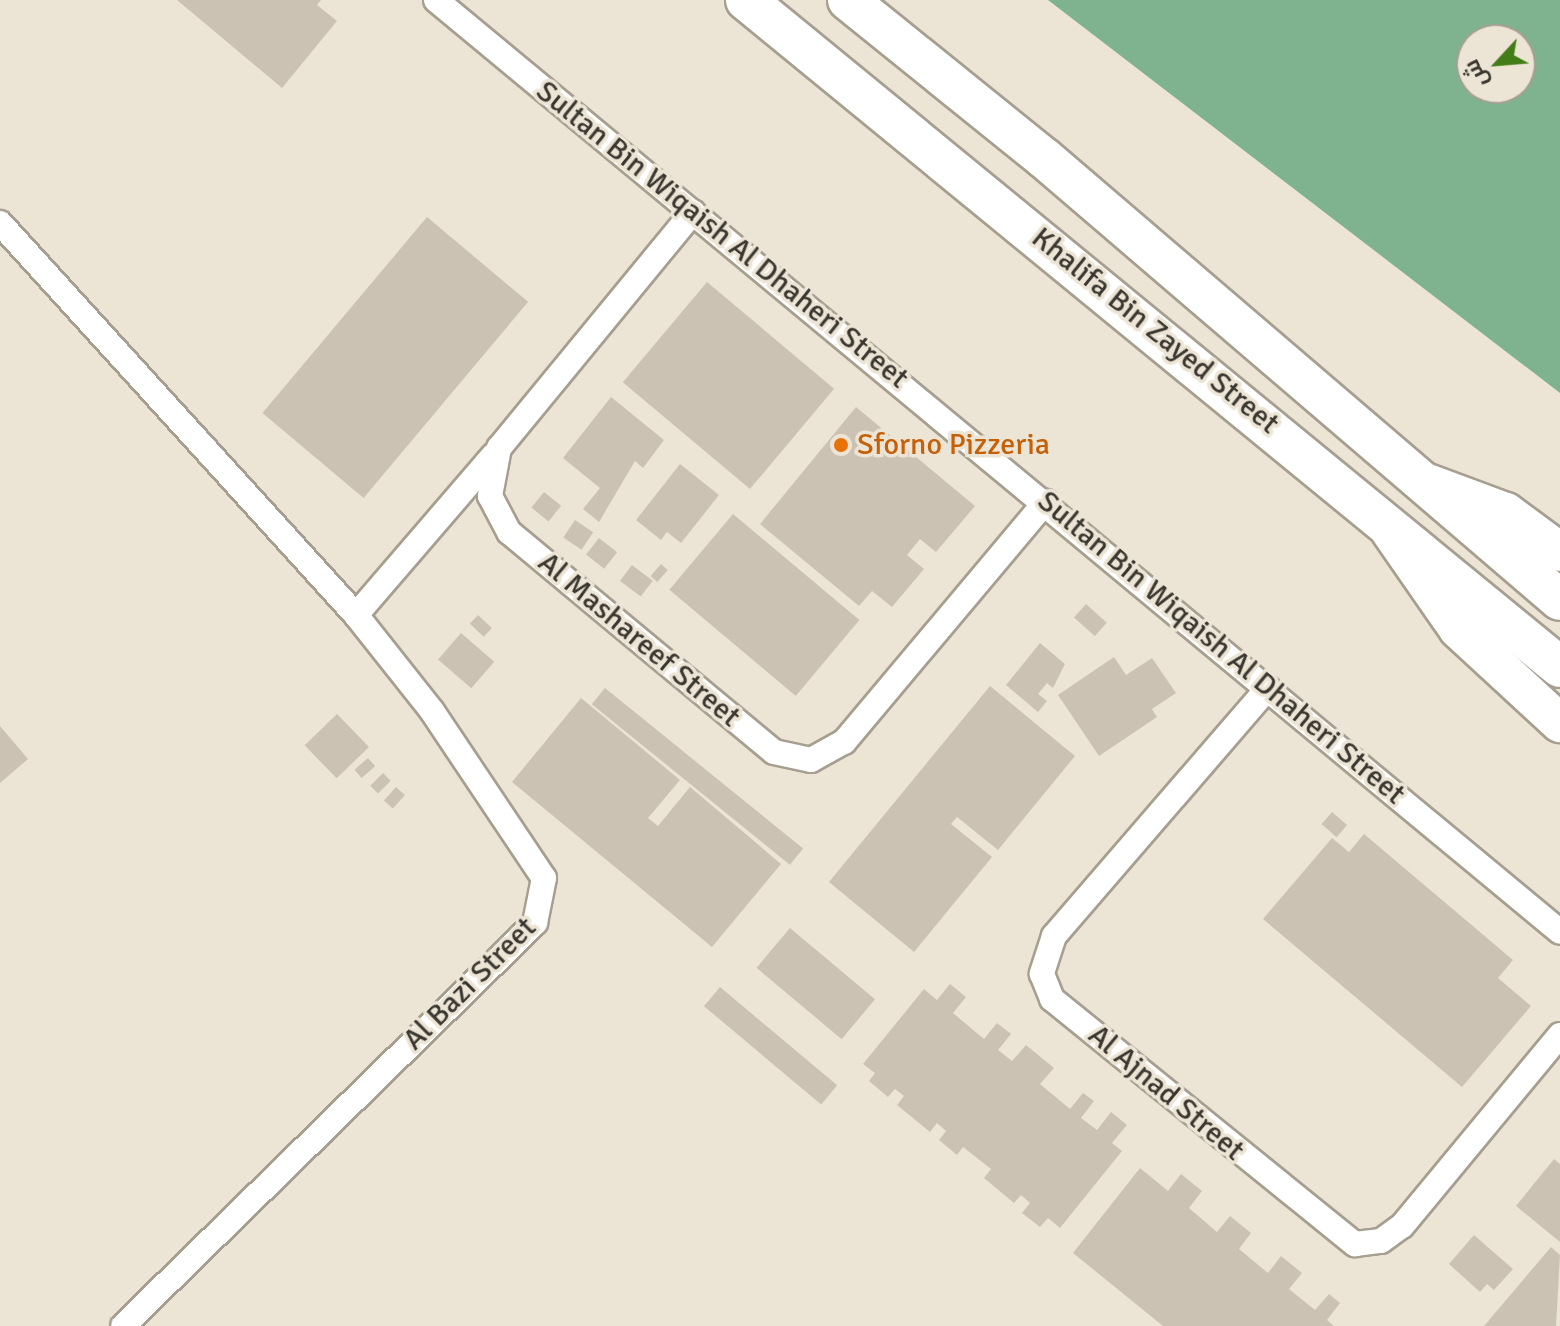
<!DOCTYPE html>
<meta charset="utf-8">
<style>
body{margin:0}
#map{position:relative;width:1560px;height:1326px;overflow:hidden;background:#ece5d5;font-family:Signika,Cairo,sans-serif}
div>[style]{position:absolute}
.forest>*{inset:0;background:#7fb28f}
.building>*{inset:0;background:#ccc2b4;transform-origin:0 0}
.roads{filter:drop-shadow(2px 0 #a69f90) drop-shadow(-2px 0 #a69f90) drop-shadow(0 2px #a69f90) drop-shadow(0 -2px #a69f90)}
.minor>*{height:24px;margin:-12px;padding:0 12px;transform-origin:12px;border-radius:12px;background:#fff}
.primary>*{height:38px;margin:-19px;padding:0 19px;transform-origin:19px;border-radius:19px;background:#fff}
.trunk>*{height:40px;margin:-20px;padding:0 20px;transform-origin:20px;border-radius:20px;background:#fff}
.dots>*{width:22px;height:22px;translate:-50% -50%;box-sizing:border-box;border:4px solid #ece5d5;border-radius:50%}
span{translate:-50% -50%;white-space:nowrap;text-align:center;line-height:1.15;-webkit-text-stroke:7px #ece5d5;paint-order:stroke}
.street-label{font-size:30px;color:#3a3731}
.food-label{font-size:30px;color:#c56008}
.left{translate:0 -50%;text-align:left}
.north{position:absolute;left:1456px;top:24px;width:80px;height:80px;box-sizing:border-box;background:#ece5d5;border:2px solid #a59f93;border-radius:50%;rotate:244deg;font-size:22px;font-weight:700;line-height:32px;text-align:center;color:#3a3731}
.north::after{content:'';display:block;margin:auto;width:28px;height:36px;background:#427d17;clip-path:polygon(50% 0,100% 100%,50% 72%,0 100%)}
</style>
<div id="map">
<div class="forest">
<div style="clip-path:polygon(evenodd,1048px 0,1560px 0,1560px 393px,1048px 0,1472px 40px,1520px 40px,1520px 88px,1472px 88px,1472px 40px)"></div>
</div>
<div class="building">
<div style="clip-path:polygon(177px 0,321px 0,317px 5px,337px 21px,282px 88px)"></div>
<div style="left:427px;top:217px;width:132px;height:256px;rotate:40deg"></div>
<div style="left:707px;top:282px;width:166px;height:131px;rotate:40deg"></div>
<div style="clip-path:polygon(611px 397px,664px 440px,643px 468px,635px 461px,599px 522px,583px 509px,600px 488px,563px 458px)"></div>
<div style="clip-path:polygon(856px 407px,975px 506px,936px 552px,920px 539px,907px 555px,924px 569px,892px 607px,872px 591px,859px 606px,760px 524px)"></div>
<div style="clip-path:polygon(680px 464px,719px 495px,681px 543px,667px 532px,661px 540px,636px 520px)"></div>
<div style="left:544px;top:492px;width:22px;height:20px;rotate:39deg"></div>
<div style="left:733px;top:514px;width:165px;height:99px;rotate:40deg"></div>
<div style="left:575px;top:520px;width:22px;height:21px;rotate:34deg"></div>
<div style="left:599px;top:538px;width:23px;height:21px;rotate:38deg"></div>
<div style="left:661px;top:564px;width:9px;height:16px;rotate:41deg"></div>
<div style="left:632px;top:565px;width:26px;height:20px;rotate:37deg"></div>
<div style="left:1086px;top:604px;width:28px;height:18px;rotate:42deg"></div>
<div style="left:478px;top:615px;width:19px;height:12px;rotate:43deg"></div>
<div style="left:461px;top:633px;width:44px;height:35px;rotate:41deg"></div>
<div style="clip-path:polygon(1040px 643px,1065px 664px,1053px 688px,1047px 683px,1038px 694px,1047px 701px,1038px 712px,1006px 685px)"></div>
<div style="clip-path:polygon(1114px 657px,1126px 675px,1152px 658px,1176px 693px,1152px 709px,1157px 717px,1099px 756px,1058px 695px)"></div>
<div style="clip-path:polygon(990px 686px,1075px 756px,998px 850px,957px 817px,951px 824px,992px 857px,914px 952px,829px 882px)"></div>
<div style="left:605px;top:688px;width:255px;height:21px;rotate:39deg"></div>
<div style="clip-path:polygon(581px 698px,680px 780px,648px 818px,658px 826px,690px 787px,781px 864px,712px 947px,512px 782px)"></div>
<div style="left:337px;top:714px;width:46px;height:45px;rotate:46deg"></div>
<div style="clip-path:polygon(0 726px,28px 759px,0 783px)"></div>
<div style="left:368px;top:758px;width:11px;height:18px;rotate:49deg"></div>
<div style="left:383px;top:773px;width:11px;height:18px;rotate:45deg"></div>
<div style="left:396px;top:787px;width:12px;height:18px;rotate:42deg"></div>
<div style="left:1332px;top:812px;width:20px;height:16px;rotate:41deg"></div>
<div style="clip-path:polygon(1364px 834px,1513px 960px,1498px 978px,1531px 1006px,1462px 1087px,1263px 919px,1332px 838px,1349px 852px)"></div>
<div style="left:790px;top:928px;width:111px;height:52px;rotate:40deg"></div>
<div style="clip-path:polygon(950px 984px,966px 997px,953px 1013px,984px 1039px,997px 1023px,1011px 1034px,998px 1050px,1012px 1061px,1026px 1045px,1054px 1068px,1040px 1084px,1070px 1109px,1083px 1093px,1094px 1101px,1081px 1118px,1097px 1130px,1111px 1112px,1127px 1125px,1112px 1143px,1122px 1151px,1060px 1228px,1048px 1218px,1040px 1227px,1022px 1213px,1030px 1203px,1021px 1195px,1014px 1203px,984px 1178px,991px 1169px,963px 1147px,957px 1155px,939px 1140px,946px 1131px,937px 1123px,930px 1132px,897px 1105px,904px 1096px,895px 1089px,888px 1097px,869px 1081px,875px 1073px,863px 1064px,924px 989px,937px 1000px)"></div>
<div style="left:720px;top:987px;width:153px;height:25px;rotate:40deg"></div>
<div style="clip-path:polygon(1554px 1159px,1560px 1164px,1560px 1242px,1516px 1206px)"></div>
<div style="clip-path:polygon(1140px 1168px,1168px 1191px,1181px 1174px,1202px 1191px,1189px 1208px,1217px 1232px,1230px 1216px,1251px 1233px,1239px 1249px,1268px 1273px,1281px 1256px,1302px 1273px,1289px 1289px,1315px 1310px,1329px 1294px,1340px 1303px,1327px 1320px,1334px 1326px,1163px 1326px,1073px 1253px)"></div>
<div style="clip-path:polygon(1474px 1235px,1513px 1269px,1494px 1290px,1487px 1284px,1480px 1292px,1449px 1264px)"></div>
<div style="clip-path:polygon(1551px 1247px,1560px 1255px,1556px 1326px,1484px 1326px)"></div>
</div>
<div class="roads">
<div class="minor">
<div style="left:436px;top:0;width:1460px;rotate:39.66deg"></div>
<div style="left:693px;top:212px;width:306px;rotate:129.4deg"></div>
<div style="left:499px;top:448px;width:49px;rotate:100.6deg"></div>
<div style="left:490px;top:496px;width:41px;rotate:62.2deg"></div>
<div style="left:509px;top:532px;width:344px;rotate:39.7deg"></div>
<div style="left:774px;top:752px;width:38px;rotate:12deg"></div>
<div style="left:811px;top:760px;width:38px;rotate:-29deg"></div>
<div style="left:844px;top:742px;width:314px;rotate:-50deg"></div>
<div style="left:0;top:223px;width:530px;rotate:47.76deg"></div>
<div style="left:356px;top:615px;width:122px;rotate:51.6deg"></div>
<div style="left:432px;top:711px;width:201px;rotate:56.2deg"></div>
<div style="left:544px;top:878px;width:46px;rotate:101.3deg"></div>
<div style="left:535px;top:923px;width:576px;rotate:135.63deg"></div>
<div style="left:356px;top:615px;width:210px;rotate:-49.3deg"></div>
<div style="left:1268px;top:688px;width:328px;rotate:130.8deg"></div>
<div style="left:1054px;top:936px;width:40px;rotate:108deg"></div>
<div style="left:1042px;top:974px;width:27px;rotate:68deg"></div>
<div style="left:1052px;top:999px;width:390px;rotate:39deg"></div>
<div style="left:1355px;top:1244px;width:26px;rotate:-7deg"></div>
<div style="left:1381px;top:1241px;width:26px;rotate:-36deg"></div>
<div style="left:1402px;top:1226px;width:248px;rotate:-50.4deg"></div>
</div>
<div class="primary">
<div style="left:1422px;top:481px;width:90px;rotate:20.3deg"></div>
<div style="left:1506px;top:512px;width:67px;rotate:36.5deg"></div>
<div style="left:1390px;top:531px;width:119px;rotate:55.2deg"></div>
<div style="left:1458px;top:629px;width:139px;rotate:42.7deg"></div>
</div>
<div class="trunk">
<div style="left:746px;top:0;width:1052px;rotate:39.33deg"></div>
<div style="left:848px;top:0;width:252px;rotate:38.9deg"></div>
<div style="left:1044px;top:158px;width:679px;rotate:40.58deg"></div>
</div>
</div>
<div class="dots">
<div style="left:841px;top:445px;background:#e8710a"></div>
</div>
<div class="street-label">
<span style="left:722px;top:235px;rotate:39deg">Sultan Bin Wiqaish Al Dhaheri Street</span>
<span style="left:1155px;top:331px;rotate:39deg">Khalifa Bin Zayed Street</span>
<span style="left:639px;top:640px;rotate:40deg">Al Mashareef Street</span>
<span style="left:1221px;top:648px;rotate:40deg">Sultan Bin Wiqaish Al Dhaheri Street</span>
<span style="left:470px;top:984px;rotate:-45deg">Al Bazi Street</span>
<span style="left:1166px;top:1093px;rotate:40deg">Al Ajnad Street</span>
</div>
<div class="food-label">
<span class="left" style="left:857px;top:445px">Sforno Pizzeria</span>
</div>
<div class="north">ش</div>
</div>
